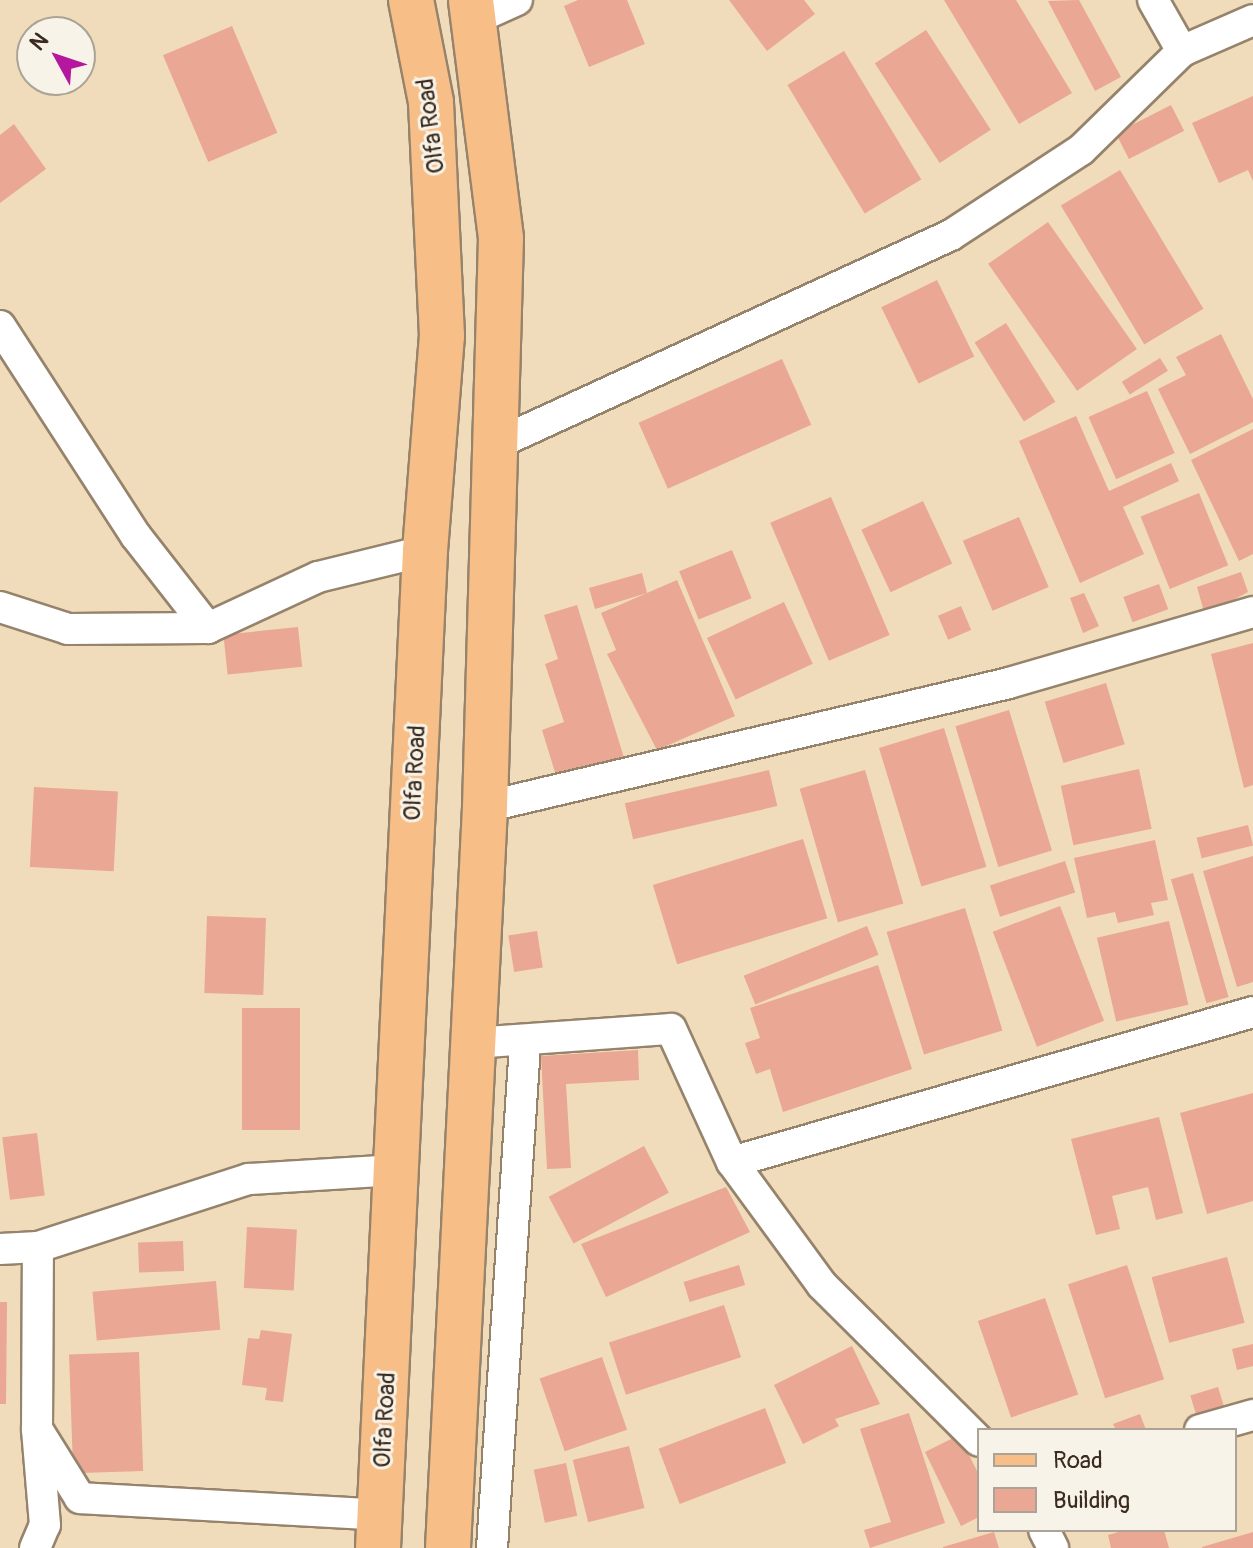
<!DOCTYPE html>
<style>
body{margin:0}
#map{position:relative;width:1253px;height:1548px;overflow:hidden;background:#f0dcba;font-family:Pangolin,sans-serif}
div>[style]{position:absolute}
.building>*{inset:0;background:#eaa793;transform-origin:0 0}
.roads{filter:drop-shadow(2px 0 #96836c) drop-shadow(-2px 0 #96836c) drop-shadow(0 2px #96836c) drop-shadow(0 -2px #96836c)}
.minor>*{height:30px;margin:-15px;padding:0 15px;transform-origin:15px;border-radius:15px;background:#fff}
.primary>*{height:44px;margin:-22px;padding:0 22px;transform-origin:22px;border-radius:22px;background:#f7be87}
span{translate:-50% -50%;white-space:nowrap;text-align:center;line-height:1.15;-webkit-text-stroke:6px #f7f3e8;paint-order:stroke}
.street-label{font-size:24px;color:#3b2a1e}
.legend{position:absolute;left:977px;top:1428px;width:260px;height:104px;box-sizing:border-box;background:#f7f3e8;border:2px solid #aca397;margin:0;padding:10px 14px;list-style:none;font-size:24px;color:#3b2a1e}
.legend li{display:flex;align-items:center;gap:16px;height:40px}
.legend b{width:40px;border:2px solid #aca397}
.north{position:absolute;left:16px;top:16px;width:80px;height:80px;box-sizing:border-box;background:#f7f3e8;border:2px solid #aca397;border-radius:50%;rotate:310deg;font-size:22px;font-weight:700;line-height:32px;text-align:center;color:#3b2a1e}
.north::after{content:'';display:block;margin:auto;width:28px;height:36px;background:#b5179e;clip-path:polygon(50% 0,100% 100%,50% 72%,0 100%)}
</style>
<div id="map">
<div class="building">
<div style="clip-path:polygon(578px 0,627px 0,645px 44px,589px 67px,564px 6px)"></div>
<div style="clip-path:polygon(729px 0,804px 0,815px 14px,767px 51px)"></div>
<div style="clip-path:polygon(944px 0,1016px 0,1072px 93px,1019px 124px)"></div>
<div style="clip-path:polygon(1079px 0,1121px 77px,1095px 91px,1048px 1px)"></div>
<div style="left:232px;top:26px;width:116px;height:75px;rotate:67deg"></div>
<div style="left:926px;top:30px;width:119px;height:61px;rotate:57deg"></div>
<div style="left:844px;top:51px;width:150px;height:66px;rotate:59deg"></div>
<div style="clip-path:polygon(1253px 96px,1253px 181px,1248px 170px,1219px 183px,1192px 123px)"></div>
<div style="left:1171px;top:105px;width:29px;height:62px;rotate:63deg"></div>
<div style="clip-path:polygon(14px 124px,46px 169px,0 203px,0 135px)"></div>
<div style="left:1120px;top:170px;width:162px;height:69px;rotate:59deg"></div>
<div style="left:1048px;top:222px;width:155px;height:73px;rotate:55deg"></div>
<div style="left:937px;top:280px;width:85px;height:62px;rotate:64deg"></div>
<div style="left:1006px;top:323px;width:93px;height:37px;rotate:58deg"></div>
<div style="clip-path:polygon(1221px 334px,1253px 399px,1253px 422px,1190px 454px,1158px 389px,1186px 375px,1176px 357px)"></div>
<div style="left:1160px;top:358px;width:15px;height:45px;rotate:58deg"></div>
<div style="left:782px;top:359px;width:72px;height:157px;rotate:66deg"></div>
<div style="left:1147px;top:391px;width:68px;height:64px;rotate:66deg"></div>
<div style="clip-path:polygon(1076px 416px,1109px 491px,1171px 463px,1179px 481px,1123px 507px,1144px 554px,1080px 583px,1019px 441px)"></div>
<div style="clip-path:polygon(1253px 429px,1253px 554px,1239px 561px,1191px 460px)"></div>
<div style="left:1199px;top:493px;width:78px;height:63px;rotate:68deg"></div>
<div style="left:831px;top:497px;width:150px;height:66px;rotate:67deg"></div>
<div style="left:923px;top:501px;width:69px;height:68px;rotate:65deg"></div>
<div style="left:1019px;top:517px;width:76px;height:61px;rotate:67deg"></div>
<div style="left:732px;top:550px;width:52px;height:57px;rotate:68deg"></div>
<div style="clip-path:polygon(1241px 572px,1248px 592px,1205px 615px,1197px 587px)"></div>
<div style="clip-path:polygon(642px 573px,647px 593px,677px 580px,735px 716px,657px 750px,607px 654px,616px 650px,601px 613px,647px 593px,595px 609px,589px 588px)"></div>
<div style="left:1159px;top:584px;width:27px;height:38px;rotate:70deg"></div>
<div style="clip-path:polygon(1084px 593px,1099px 626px,1083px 633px,1070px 598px)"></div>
<div style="left:784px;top:602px;width:68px;height:85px;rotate:65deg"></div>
<div style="clip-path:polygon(577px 605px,625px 761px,558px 782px,542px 730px,564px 722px,545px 664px,558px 659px,544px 615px)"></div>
<div style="left:961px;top:606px;width:26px;height:25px;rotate:67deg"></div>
<div style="left:298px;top:627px;width:40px;height:75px;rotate:84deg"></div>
<div style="clip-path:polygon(1253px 643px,1253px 785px,1244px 788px,1211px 654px)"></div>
<div style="left:1106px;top:683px;width:64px;height:64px;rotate:73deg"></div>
<div style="left:1009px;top:710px;width:147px;height:56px;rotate:73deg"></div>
<div style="left:944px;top:728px;width:145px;height:68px;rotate:73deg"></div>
<div style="left:1139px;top:769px;width:61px;height:80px;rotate:78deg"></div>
<div style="left:769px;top:770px;width:37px;height:148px;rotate:77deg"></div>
<div style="left:865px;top:770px;width:139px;height:68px;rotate:74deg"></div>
<div style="left:34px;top:787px;width:84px;height:80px;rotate:3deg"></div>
<div style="left:1248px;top:825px;width:21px;height:53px;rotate:76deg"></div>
<div style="left:803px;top:839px;width:83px;height:157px;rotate:73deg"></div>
<div style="clip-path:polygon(1155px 840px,1168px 900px,1151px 903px,1154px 915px,1118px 923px,1115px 912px,1087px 918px,1074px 858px)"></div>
<div style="clip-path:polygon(1253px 856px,1253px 982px,1237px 987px,1203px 871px)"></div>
<div style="left:1065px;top:861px;width:33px;height:79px;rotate:72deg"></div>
<div style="left:1193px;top:873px;width:129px;height:23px;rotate:74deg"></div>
<div style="left:1060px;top:906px;width:123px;height:72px;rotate:69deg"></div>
<div style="left:965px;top:908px;width:128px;height:82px;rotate:73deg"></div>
<div style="left:207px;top:916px;width:59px;height:77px;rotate:2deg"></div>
<div style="left:1169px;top:921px;width:86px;height:74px;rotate:77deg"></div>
<div style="left:867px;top:926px;width:31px;height:133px;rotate:68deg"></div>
<div style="left:537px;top:931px;width:37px;height:29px;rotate:81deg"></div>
<div style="clip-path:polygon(878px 965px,912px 1069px,783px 1112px,770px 1069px,756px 1074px,745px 1043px,760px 1038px,750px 1008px)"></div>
<div style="left:300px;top:1008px;width:122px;height:58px;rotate:90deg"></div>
<div style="clip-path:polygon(638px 1050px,639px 1080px,566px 1084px,571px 1168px,547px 1169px,541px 1056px)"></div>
<div style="clip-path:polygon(1253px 1093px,1253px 1201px,1207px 1214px,1180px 1113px)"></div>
<div style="clip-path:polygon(1159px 1117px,1183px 1213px,1156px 1220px,1148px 1187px,1112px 1196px,1120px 1229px,1096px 1235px,1071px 1139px)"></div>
<div style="left:37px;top:1133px;width:63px;height:35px;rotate:83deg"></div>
<div style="left:644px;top:1146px;width:53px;height:108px;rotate:62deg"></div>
<div style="clip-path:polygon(726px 1187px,750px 1232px,606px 1297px,581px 1244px)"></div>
<div style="left:247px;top:1227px;width:50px;height:61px;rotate:3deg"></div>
<div style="left:183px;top:1241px;width:30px;height:45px;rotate:88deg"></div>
<div style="left:1227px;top:1257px;width:68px;height:78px;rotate:75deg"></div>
<div style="left:739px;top:1265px;width:21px;height:58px;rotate:73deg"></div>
<div style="left:1127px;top:1265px;width:120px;height:62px;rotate:72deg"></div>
<div style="left:216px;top:1281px;width:49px;height:124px;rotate:85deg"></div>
<div style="left:1045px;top:1298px;width:102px;height:71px;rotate:71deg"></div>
<div style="clip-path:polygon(0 1302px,7px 1302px,6px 1404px,0 1404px)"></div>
<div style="left:724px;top:1305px;width:55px;height:121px;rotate:72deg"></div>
<div style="clip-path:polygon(261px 1330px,292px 1334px,283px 1402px,265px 1400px,267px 1388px,242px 1385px,248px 1338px,259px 1339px)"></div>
<div style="clip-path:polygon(1253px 1344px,1253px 1366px,1237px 1370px,1232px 1349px)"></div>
<div style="clip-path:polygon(852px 1346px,880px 1404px,835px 1419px,839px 1426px,803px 1444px,774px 1385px)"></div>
<div style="left:139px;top:1352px;width:119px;height:70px;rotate:88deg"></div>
<div style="left:602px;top:1357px;width:77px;height:66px;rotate:71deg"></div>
<div style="left:1218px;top:1387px;width:21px;height:29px;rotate:73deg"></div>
<div style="left:765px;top:1408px;width:59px;height:114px;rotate:69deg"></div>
<div style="clip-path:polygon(909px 1413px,945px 1523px,870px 1548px,864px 1530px,891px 1522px,860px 1429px)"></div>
<div style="clip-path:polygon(1140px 1414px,1146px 1430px,1116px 1430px,1113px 1424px)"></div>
<div style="clip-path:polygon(959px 1435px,979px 1475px,979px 1517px,961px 1526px,925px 1452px)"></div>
<div style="left:629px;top:1446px;width:64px;height:58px;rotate:76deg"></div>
<div style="left:566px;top:1463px;width:54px;height:33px;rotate:78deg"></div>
<div style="clip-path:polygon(1126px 1530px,1164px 1530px,1169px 1548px,1111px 1548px,1108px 1535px)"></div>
<div style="clip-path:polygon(994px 1532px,999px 1548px,943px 1548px,943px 1547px)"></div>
<div style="clip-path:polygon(1253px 1532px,1253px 1548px,1202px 1548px,1202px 1547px)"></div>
</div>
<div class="roads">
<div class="minor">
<div style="left:1153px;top:0;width:59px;rotate:60.4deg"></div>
<div style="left:475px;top:19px;width:46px;rotate:-24.3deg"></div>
<div style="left:0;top:326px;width:250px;rotate:57.1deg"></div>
<div style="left:136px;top:536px;width:117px;rotate:52deg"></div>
<div style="left:494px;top:445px;width:503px;rotate:-24.68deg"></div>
<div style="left:951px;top:235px;width:155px;rotate:-33.2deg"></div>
<div style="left:1081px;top:150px;width:141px;rotate:-44.4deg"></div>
<div style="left:1182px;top:51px;width:77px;rotate:-23.6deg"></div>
<div style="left:0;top:607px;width:71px;rotate:17.9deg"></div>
<div style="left:68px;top:629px;width:140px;rotate:-0.4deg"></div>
<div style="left:208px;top:628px;width:121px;rotate:-24.9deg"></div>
<div style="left:318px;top:577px;width:110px;rotate:-13.7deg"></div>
<div style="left:485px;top:807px;width:538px;rotate:-13.31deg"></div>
<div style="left:1009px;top:683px;width:254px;rotate:-16.2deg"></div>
<div style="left:474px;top:1043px;width:197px;rotate:-4.1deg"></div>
<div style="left:671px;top:1029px;width:146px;rotate:65.4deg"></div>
<div style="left:732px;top:1162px;width:152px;rotate:53.8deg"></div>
<div style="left:822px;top:1285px;width:221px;rotate:44.8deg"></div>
<div style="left:732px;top:1162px;width:542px;rotate:-16.06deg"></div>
<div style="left:0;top:1249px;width:38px;rotate:-3deg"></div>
<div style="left:38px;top:1247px;width:222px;rotate:-17.9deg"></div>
<div style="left:249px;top:1179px;width:149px;rotate:-3.5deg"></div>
<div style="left:37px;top:1429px;width:81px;rotate:58.1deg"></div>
<div style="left:80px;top:1498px;width:300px;rotate:3.2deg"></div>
<div style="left:1200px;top:1430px;width:55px;rotate:-15.8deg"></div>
<div style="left:1044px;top:1530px;width:20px;rotate:63deg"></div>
<div style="left:35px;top:1548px;width:25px;rotate:-67deg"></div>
<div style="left:45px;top:1525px;width:96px;rotate:-94.8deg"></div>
<div style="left:37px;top:1429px;width:182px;rotate:-89.7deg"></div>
<div style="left:492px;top:1548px;width:505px;rotate:-86.25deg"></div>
</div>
<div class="primary">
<div style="left:378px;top:1548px;width:998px;rotate:-87.3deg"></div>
<div style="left:425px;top:551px;width:216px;rotate:-85.5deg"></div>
<div style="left:442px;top:336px;width:234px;rotate:-92.7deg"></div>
<div style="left:431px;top:102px;width:104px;rotate:-101.1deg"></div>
<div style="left:448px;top:1548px;width:742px;rotate:-87.14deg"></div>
<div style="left:485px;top:807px;width:569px;rotate:-88.39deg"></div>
<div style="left:501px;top:238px;width:240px;rotate:-97.2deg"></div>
</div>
</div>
<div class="street-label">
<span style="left:431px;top:126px;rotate:-97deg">Olfa Road</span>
<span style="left:415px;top:773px;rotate:-87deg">Olfa Road</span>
<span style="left:385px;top:1420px;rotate:-87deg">Olfa Road</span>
</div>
<ul class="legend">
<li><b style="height:10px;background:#f7be87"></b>Road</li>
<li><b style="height:22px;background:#eaa793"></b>Building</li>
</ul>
<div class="north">N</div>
</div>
